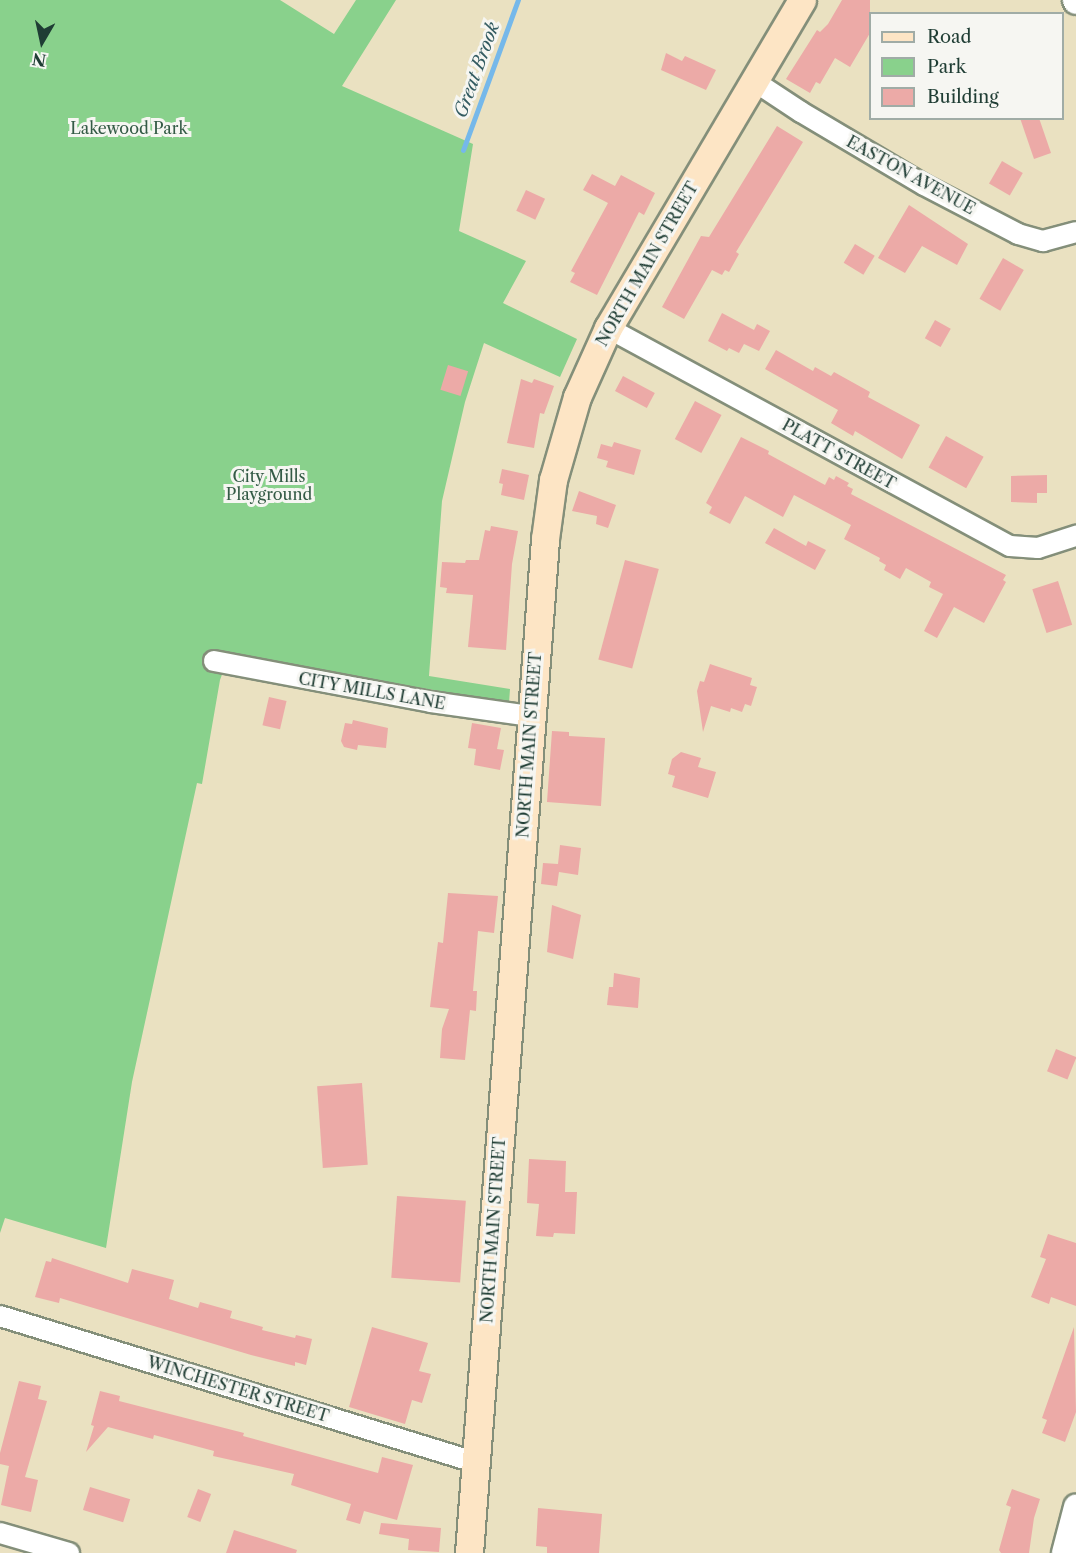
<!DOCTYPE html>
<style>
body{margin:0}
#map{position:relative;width:1076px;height:1553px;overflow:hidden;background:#eae1c1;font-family:"Libre Caslon Text",serif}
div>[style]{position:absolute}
.green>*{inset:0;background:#89d18c}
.stream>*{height:5px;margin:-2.5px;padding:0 2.5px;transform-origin:2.5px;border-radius:2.5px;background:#75b8ea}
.building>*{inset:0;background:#ecaaa7;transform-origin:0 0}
.roads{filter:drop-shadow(2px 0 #848f7a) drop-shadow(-2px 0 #848f7a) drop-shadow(0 2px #848f7a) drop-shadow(0 -2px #848f7a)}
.minor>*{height:20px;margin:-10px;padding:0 10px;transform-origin:10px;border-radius:10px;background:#fff}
.tertiary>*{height:24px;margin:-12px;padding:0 12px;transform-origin:12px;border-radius:12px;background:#fff}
.secondary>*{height:27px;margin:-13.5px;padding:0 13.5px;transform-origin:13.5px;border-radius:13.5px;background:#fde5c5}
span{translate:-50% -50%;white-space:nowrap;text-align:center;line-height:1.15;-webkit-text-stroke:6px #f6f6f2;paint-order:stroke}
.park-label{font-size:16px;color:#345b46}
.street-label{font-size:16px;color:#1f3d34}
.water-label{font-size:18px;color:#345c62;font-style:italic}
.legend{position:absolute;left:869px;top:12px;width:195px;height:108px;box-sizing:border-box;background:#f6f6f2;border:2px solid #a0aca6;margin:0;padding:8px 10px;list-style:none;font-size:18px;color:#1f3d34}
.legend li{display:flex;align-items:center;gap:12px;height:30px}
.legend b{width:30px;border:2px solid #a0aca6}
.north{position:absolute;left:12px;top:12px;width:60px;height:60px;-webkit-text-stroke:4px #f6f6f2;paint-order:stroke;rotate:189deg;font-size:16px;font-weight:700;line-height:24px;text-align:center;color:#1f3d34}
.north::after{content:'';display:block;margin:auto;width:21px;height:27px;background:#1f3d34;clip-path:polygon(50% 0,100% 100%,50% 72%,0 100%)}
</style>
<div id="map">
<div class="green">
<div style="clip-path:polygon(0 0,280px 0,334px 34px,356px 0,396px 0,342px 86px,473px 144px,459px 231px,526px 261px,503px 303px,577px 339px,560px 377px,484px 343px,465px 402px,442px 501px,429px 676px,510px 689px,509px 703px,229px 655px,220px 680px,202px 784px,197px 783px,132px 1082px,106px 1248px,5px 1218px,0 1233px)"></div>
</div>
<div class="stream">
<div style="left:463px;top:150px;width:160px;rotate:-69.9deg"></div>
</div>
<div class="building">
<div style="clip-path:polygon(842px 0,870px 0,870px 33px,850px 67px,835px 58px,820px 84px,816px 82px,810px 93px,786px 79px,817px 30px,820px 32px,828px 24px)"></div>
<div style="clip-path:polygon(666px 53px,682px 61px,685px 56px,716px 70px,706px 90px,661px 70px)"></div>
<div style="clip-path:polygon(1020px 118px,1039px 118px,1051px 153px,1034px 159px)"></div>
<div style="clip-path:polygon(777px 126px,803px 142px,736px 252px,739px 254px,729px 272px,725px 270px,722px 275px,712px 270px,684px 319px,662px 307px,701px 236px,709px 237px)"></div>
<div style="left:1002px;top:161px;width:24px;height:26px;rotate:30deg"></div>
<div style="clip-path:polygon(592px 174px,615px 186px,621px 175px,655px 193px,644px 215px,639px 212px,597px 295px,570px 282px,575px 273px,571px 271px,608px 203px,583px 190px)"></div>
<div style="left:526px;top:190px;width:21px;height:23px;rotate:25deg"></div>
<div style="clip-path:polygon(909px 205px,968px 244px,957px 265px,922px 246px,905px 273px,878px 258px)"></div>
<div style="left:855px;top:244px;width:23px;height:22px;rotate:31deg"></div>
<div style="left:1003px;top:258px;width:24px;height:47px;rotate:30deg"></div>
<div style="clip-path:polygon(722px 313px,754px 330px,757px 324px,770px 331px,759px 351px,744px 344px,739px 353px,729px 348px,727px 351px,708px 341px)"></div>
<div style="left:935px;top:320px;width:18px;height:21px;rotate:29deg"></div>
<div style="clip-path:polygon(776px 350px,813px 371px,815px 367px,831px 376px,834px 372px,870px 392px,868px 397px,920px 425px,902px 459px,855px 431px,853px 436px,831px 423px,838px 410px,765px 369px)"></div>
<div style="left:448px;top:365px;width:21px;height:26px;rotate:17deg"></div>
<div style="left:623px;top:376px;width:36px;height:17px;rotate:28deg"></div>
<div style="clip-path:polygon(521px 379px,532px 383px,534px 379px,554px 386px,544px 414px,540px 413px,534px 448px,507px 443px)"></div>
<div style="left:695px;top:401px;width:30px;height:43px;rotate:28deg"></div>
<div style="left:946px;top:436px;width:43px;height:36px;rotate:29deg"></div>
<div style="clip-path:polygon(741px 437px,769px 451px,768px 454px,825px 485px,829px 477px,834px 480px,836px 476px,849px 483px,847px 486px,853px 489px,851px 494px,1006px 575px,1003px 580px,1006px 582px,984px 623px,954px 607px,937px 638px,924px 631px,943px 594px,929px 587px,931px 582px,906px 568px,900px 579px,884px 570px,886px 565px,879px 561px,880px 558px,844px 539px,851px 525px,794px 495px,783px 517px,745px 496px,730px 524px,709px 513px,712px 507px,706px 503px)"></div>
<div style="clip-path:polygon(614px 442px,641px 450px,634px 475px,606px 467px,608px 461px,597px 458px,601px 444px,612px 447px)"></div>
<div style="clip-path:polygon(502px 469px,529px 475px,524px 500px,501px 495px,503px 484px,499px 483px)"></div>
<div style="clip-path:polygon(1047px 475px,1047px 493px,1037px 493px,1037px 503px,1011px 502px,1011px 476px)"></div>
<div style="clip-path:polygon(579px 491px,616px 505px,608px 528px,596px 524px,597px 516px,572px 511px)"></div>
<div style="clip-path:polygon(491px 526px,518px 531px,512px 564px,506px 650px,468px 647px,473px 595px,446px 593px,447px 588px,440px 587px,442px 562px,465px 563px,466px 560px,479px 560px,485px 530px,490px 531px)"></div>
<div style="clip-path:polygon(774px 528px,806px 546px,808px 541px,826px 550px,815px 570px,765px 543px)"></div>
<div style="left:625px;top:560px;width:35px;height:103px;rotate:15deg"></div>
<div style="left:1058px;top:581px;width:46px;height:27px;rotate:72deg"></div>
<div style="clip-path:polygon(710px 664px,752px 678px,750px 685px,757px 687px,751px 706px,745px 704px,742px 712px,731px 708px,730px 712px,711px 706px,703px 732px,697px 691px,700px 681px,704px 682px)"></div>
<div style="left:269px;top:697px;width:18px;height:29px;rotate:13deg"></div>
<div style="clip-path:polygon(353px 720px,388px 728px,386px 748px,358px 745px,357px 750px,344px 747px,341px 741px,345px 723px,352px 724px)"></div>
<div style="clip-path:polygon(472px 723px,501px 728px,497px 749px,504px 750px,500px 770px,474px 765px,476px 749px,468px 748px)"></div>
<div style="clip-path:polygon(552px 731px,569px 732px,569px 736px,605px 738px,601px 806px,547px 802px)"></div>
<div style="clip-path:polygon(681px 752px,701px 758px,698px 767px,716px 772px,708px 798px,672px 787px,675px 776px,668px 774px,672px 759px)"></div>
<div style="clip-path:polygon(560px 845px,581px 848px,578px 875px,559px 872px,557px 886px,541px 884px,543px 863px,558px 864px)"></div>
<div style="clip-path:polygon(448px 893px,498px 896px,494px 933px,478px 931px,473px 991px,477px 991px,476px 1011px,470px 1010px,465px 1060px,440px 1058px,442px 1029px,449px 1009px,430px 1007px,438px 942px,443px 943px)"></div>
<div style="clip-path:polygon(552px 905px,581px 915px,573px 959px,547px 952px)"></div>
<div style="clip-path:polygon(614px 973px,640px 978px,638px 1008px,607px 1005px,609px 987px,613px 987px)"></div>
<div style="left:1056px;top:1049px;width:22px;height:24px;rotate:22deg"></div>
<div style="left:362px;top:1083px;width:82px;height:45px;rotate:86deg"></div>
<div style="clip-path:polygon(529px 1159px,566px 1161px,565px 1192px,577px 1192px,575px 1234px,554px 1233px,553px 1237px,536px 1236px,539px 1204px,527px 1203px)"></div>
<div style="left:397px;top:1196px;width:69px;height:82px;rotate:4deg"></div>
<div style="clip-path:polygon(1048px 1234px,1076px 1243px,1076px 1306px,1051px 1297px,1049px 1304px,1031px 1297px,1046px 1259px,1040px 1257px)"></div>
<div style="clip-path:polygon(52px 1258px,128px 1283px,132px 1269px,174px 1280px,169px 1299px,198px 1308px,200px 1302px,232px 1311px,230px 1318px,263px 1327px,262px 1330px,295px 1338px,296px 1335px,312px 1339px,306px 1365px,295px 1362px,295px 1366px,251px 1355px,60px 1298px,59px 1303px,35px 1297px,46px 1261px,51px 1262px)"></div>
<div style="clip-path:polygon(372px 1327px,428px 1343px,419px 1371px,431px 1374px,422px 1403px,412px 1400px,405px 1424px,349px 1407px)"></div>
<div style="clip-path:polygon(1074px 1327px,1076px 1412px,1065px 1442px,1042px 1433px,1047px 1420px,1042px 1418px)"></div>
<div style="clip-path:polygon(19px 1381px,41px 1386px,38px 1399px,47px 1401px,25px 1477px,38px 1480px,31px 1512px,1px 1505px,9px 1466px,0 1464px,0 1453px)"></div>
<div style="clip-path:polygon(100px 1391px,120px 1396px,119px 1401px,244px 1433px,243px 1436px,378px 1473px,382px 1457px,413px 1465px,397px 1520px,364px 1511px,360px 1524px,346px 1520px,351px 1504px,291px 1485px,294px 1474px,213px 1456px,214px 1451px,154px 1435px,153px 1439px,108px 1427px,86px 1452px,94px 1426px,91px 1425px)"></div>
<div style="left:90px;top:1487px;width:42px;height:24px;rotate:17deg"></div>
<div style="left:198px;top:1489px;width:14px;height:30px;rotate:21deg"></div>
<div style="clip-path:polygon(1012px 1489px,1040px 1499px,1034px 1518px,1029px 1553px,1001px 1553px,999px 1550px,1011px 1507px,1006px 1505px)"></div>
<div style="clip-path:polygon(538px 1508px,602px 1514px,599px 1553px,547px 1553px,547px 1547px,536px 1546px)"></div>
<div style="clip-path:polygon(381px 1523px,441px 1528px,439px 1552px,408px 1550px,409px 1539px,379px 1534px)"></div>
<div style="clip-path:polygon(234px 1530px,297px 1550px,296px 1553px,226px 1553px)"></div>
</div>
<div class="roads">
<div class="minor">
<div style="left:754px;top:81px;width:56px;rotate:33.4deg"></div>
<div style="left:801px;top:112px;width:143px;rotate:30.7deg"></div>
<div style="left:924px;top:185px;width:106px;rotate:27.5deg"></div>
<div style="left:1018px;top:234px;width:26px;rotate:16deg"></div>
<div style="left:1043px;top:241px;width:34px;rotate:-15deg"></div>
<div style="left:608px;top:328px;width:457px;rotate:28.5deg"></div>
<div style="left:1010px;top:546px;width:28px;rotate:4deg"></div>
<div style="left:1038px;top:548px;width:40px;rotate:-18deg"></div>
<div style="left:214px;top:661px;width:221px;rotate:10.7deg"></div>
<div style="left:431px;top:702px;width:101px;rotate:8deg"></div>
<div style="left:0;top:1316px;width:497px;rotate:17.1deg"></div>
<div style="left:0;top:1533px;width:72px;rotate:16.2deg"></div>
</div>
<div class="tertiary">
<div style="left:1075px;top:0;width:2px;rotate:63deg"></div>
<div style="left:1064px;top:1553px;width:48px;rotate:-75.4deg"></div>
</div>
<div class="secondary">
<div style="left:469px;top:1553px;width:1017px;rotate:-85.71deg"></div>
<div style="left:545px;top:539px;width:60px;rotate:-82.3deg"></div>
<div style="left:553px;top:480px;width:86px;rotate:-73.9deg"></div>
<div style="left:577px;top:397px;width:76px;rotate:-65.8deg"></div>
<div style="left:608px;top:328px;width:381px;rotate:-59.4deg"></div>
</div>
</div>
<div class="park-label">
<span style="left:129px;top:128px">Lakewood Park</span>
<span style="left:269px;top:485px">City Mills<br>Playground</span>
</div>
<div class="street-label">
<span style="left:911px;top:175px;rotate:29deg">EASTON AVENUE</span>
<span style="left:647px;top:264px;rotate:-60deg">NORTH MAIN STREET</span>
<span style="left:839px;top:454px;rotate:29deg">PLATT STREET</span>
<span style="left:372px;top:691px;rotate:10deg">CITY MILLS LANE</span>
<span style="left:529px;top:745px;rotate:-86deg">NORTH MAIN STREET</span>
<span style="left:493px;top:1230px;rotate:-86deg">NORTH MAIN STREET</span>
<span style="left:238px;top:1389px;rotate:17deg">WINCHESTER STREET</span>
</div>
<div class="water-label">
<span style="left:477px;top:70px;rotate:-70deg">Great Brook</span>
</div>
<ul class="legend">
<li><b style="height:8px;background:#fde5c5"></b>Road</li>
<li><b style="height:16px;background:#89d18c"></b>Park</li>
<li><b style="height:16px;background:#ecaaa7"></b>Building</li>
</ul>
<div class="north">N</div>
</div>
